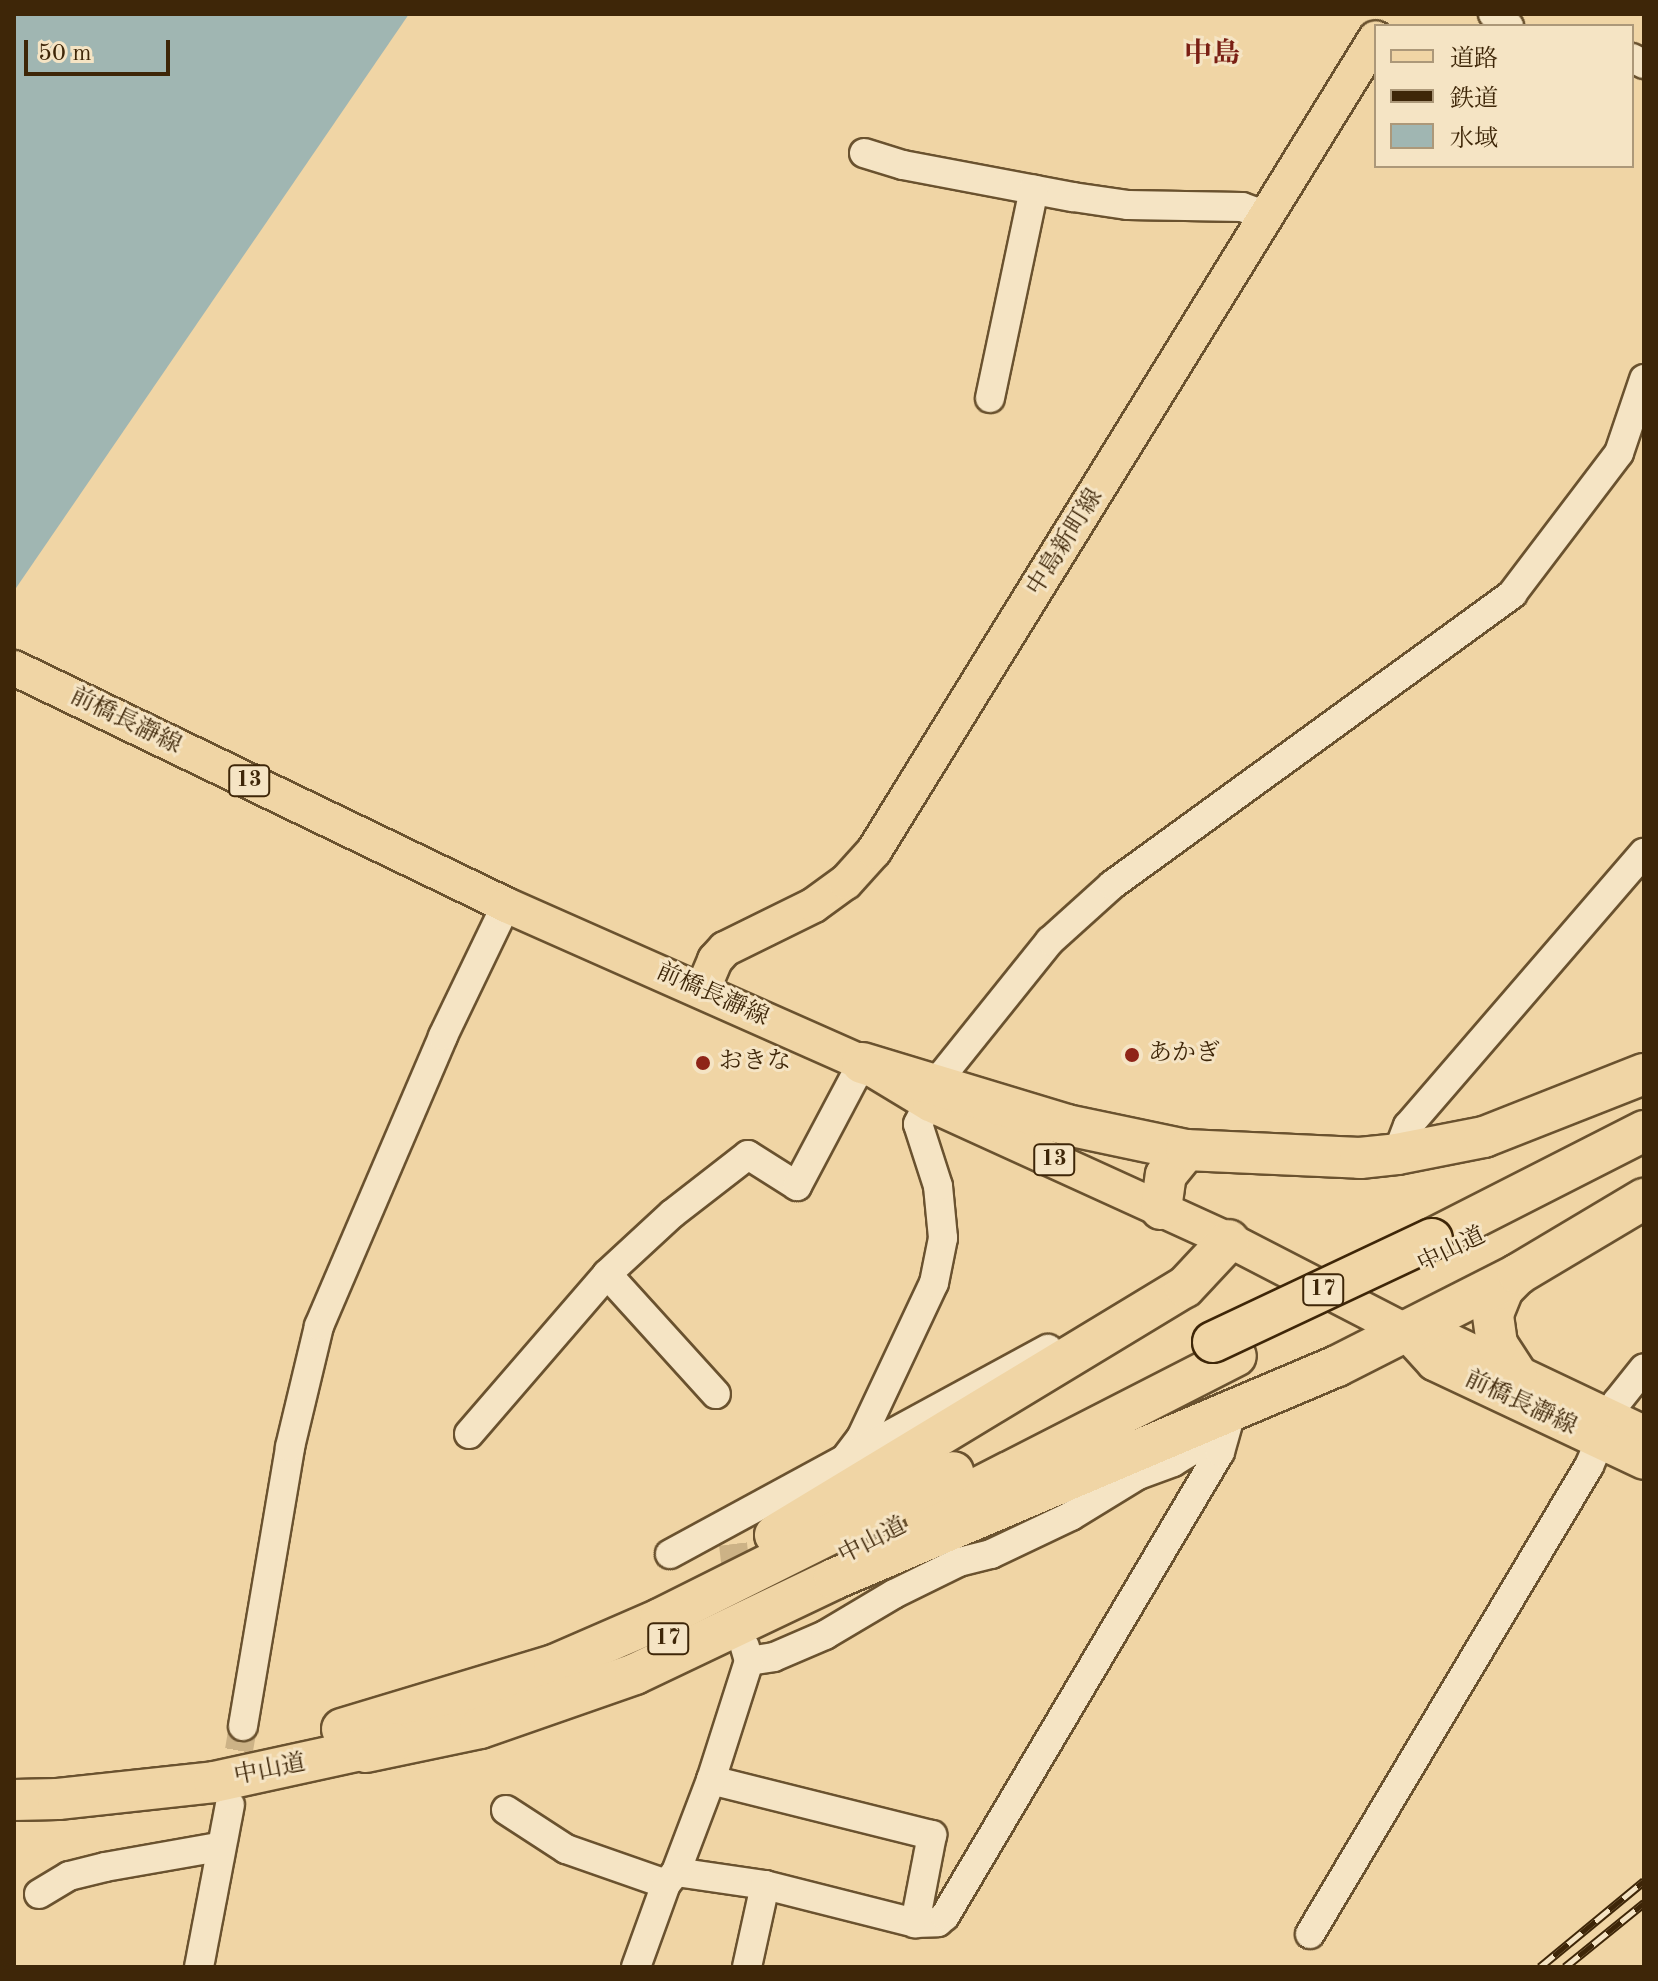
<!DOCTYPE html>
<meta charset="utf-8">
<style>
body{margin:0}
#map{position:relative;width:1658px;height:1981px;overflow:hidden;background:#f0d5a5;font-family:"Old Standard TT","Noto Serif JP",serif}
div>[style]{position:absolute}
.water>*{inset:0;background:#a0b6b2}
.minor-tunnel>*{height:28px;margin-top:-14px;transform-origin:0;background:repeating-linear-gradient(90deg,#ccb286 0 28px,transparent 0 42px)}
.roads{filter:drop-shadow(2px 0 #6a522f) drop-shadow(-2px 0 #6a522f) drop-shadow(0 2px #6a522f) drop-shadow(0 -2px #6a522f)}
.minor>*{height:28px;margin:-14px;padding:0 14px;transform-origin:14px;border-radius:14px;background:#f5e4c4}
.major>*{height:34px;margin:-17px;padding:0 17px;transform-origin:17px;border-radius:17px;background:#f0d5a5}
.highway>*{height:40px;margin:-20px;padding:0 20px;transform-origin:20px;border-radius:20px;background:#f0d5a5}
.rail>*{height:9px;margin-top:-4.5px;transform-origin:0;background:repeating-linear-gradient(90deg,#f5e4c4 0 18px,#3e2608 0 36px);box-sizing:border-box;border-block:2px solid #3e2608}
.bridges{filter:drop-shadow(2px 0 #3e2608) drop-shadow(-2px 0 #3e2608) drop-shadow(0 2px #3e2608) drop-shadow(0 -2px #3e2608)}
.highway-bridge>*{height:40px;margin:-20px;padding:0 20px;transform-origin:20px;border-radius:20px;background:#f0d5a5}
.dots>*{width:22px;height:22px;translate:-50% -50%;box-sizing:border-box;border:4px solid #f5e4c4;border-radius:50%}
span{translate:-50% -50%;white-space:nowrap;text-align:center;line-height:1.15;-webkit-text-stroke:6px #f5e4c4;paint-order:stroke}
.shield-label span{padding:2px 6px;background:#f5e4c4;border:2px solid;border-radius:6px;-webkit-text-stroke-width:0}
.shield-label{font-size:22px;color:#3e2608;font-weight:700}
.street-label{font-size:24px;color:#3e2608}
.poi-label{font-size:24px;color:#3e2608}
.left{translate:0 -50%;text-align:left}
.quarter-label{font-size:28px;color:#7a1f14;font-weight:700}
.frame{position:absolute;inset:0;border:16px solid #3e2608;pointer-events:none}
.legend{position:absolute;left:1374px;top:24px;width:260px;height:144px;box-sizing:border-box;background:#f5e4c4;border:2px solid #ac9879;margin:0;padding:10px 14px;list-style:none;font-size:24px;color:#3e2608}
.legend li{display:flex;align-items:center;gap:16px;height:40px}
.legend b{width:40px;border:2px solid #ac9879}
.scale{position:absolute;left:24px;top:40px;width:146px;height:36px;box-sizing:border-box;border:4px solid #3e2608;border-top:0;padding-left:10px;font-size:24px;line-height:28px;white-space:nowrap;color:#3e2608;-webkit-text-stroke:6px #f5e4c4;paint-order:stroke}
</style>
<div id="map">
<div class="water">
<div style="clip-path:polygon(14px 14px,409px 14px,14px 591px)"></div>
</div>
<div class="minor-tunnel">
<div style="left:733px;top:1544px;width:51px;rotate:83.3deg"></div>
<div style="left:232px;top:1792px;width:67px;rotate:-80.5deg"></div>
</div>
<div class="roads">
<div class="minor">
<div style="left:1493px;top:14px;width:20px;rotate:37deg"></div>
<div style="left:1632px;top:58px;width:13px;rotate:27deg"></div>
<div style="left:864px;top:153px;width:41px;rotate:17.1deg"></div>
<div style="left:903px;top:165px;width:173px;rotate:10.7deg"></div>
<div style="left:1073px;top:197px;width:56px;rotate:8.3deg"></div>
<div style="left:1128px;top:205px;width:114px;rotate:1deg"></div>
<div style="left:1242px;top:207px;width:27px;rotate:20deg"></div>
<div style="left:990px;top:398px;width:213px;rotate:-78.1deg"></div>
<div style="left:1397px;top:1154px;width:30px;rotate:-69deg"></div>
<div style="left:1408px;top:1126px;width:361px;rotate:-49.2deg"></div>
<div style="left:607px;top:1274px;width:162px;rotate:47.8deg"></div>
<div style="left:469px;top:1434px;width:211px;rotate:-49.2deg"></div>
<div style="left:607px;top:1274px;width:88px;rotate:-42.7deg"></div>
<div style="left:672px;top:1214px;width:96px;rotate:-37.8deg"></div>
<div style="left:748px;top:1155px;width:58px;rotate:32.3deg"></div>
<div style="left:797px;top:1186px;width:139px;rotate:-62.1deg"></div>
<div style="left:845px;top:1459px;width:26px;rotate:-53deg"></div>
<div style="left:861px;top:1438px;width:171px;rotate:-64.8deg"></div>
<div style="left:934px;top:1283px;width:46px;rotate:-78.7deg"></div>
<div style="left:943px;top:1238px;width:52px;rotate:-95.5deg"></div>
<div style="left:938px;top:1186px;width:65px;rotate:-107.9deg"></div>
<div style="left:918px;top:1124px;width:56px;rotate:-63.4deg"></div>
<div style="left:943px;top:1074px;width:171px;rotate:-51.2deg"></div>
<div style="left:1050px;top:941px;width:84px;rotate:-42.1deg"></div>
<div style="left:1112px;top:885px;width:495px;rotate:-36deg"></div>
<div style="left:1512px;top:594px;width:177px;rotate:-52.8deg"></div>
<div style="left:1619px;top:453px;width:78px;rotate:-71.3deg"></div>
<div style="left:670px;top:1554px;width:430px;rotate:-28.5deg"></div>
<div style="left:749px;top:1661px;width:25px;rotate:-9deg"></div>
<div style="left:774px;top:1657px;width:56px;rotate:-23.3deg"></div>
<div style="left:825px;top:1635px;width:80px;rotate:-30.7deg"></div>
<div style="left:894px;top:1594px;width:72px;rotate:-26.2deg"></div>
<div style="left:959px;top:1562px;width:33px;rotate:-14deg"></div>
<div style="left:991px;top:1554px;width:89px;rotate:-25.4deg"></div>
<div style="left:1071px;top:1516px;width:79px;rotate:-31.5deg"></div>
<div style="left:1138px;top:1475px;width:37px;rotate:-20deg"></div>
<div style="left:1173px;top:1462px;width:61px;rotate:-31.6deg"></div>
<div style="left:243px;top:1726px;width:283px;rotate:-80.4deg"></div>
<div style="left:290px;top:1447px;width:124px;rotate:-76.5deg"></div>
<div style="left:319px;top:1326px;width:315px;rotate:-66.8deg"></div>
<div style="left:443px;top:1036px;width:145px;rotate:-64.3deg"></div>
<div style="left:711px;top:1780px;width:228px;rotate:14deg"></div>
<div style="left:932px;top:1835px;width:90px;rotate:100.9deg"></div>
<div style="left:506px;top:1810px;width:72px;rotate:33deg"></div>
<div style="left:566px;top:1849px;width:106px;rotate:19.3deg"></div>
<div style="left:676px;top:1872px;width:90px;rotate:8.3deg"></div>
<div style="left:765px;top:1885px;width:155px;rotate:14.2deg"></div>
<div style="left:915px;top:1923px;width:23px;rotate:-2deg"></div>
<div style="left:938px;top:1922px;width:9px;rotate:-41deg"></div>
<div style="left:945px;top:1916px;width:539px;rotate:-59.35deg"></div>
<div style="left:1220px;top:1452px;width:41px;rotate:-74.2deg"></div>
<div style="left:39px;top:1894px;width:35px;rotate:-31deg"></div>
<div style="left:69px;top:1876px;width:37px;rotate:-14deg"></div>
<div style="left:105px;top:1867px;width:116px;rotate:-10deg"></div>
<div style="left:1310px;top:1934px;width:545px;rotate:-59.2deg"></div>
<div style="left:1589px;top:1466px;width:70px;rotate:-66.4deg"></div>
<div style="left:1617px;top:1402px;width:43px;rotate:-51.5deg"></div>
<div style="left:199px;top:1967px;width:165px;rotate:-79.2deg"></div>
<div style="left:636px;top:1967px;width:88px;rotate:-70.1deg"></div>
<div style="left:666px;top:1884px;width:16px;rotate:-50deg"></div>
<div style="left:676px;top:1872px;width:98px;rotate:-69.2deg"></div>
<div style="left:711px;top:1780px;width:125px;rotate:-72.3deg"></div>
<div style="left:749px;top:1661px;width:15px;rotate:-106deg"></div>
<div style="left:747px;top:1967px;width:84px;rotate:-77.6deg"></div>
</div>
<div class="major">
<div style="left:14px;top:668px;width:546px;rotate:25.72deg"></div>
<div style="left:506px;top:905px;width:389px;rotate:23.9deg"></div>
<div style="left:862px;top:1063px;width:79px;rotate:31.1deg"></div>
<div style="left:930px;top:1104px;width:328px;rotate:24.5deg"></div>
<div style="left:1229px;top:1240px;width:198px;rotate:27.3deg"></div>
<div style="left:1405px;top:1331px;width:44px;rotate:11.8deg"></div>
<div style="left:1448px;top:1340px;width:217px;rotate:25.4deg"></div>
<div style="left:702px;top:991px;width:34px;rotate:-67deg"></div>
<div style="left:715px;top:960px;width:15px;rotate:-48deg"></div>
<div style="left:725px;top:949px;width:99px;rotate:-26.3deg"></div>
<div style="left:814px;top:905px;width:39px;rotate:-36deg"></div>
<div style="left:846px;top:882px;width:42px;rotate:-47.9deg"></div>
<div style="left:874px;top:851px;width:955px;rotate:-58.31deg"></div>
<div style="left:1405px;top:1331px;width:43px;rotate:47.8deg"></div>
<div style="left:1434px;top:1363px;width:232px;rotate:25.2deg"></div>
</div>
<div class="highway">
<div style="left:862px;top:1063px;width:214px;rotate:16.8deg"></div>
<div style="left:1067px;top:1125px;width:122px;rotate:11.9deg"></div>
<div style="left:1161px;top:1209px;width:34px;rotate:-82deg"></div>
<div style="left:1166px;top:1175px;width:32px;rotate:-51deg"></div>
<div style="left:1186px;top:1150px;width:174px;rotate:2.6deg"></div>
<div style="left:1360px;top:1158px;width:37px;rotate:-6deg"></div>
<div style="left:1397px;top:1154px;width:89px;rotate:-11.1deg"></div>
<div style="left:1484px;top:1137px;width:172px;rotate:-21.5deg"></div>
<div style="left:1432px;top:1239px;width:238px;rotate:-27deg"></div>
<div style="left:1517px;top:1375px;width:37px;rotate:-123deg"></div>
<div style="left:1497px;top:1344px;width:30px;rotate:-98deg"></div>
<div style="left:1493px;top:1314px;width:27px;rotate:-68deg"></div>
<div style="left:1503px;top:1289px;width:21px;rotate:-45deg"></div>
<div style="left:925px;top:1515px;width:349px;rotate:-27.1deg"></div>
<div style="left:775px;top:1535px;width:479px;rotate:-31.2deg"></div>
<div style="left:1185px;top:1287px;width:64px;rotate:-46.9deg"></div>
<div style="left:342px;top:1729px;width:221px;rotate:-16.8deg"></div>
<div style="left:554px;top:1665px;width:116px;rotate:-23.5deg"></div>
<div style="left:660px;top:1619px;width:328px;rotate:-26.6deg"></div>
<div style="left:366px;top:1752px;width:116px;rotate:-11.9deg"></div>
<div style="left:480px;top:1728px;width:164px;rotate:-19.2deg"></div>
<div style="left:635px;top:1674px;width:221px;rotate:-25.5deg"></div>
<div style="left:834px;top:1579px;width:546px;rotate:-22.95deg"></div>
<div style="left:1337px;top:1366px;width:203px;rotate:-26.9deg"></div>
<div style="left:1518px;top:1274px;width:147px;rotate:-30.8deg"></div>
<div style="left:14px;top:1800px;width:44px;rotate:-1.3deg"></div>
<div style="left:58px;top:1799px;width:157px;rotate:-6.2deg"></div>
<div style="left:214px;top:1782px;width:183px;rotate:-12.3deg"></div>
</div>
</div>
<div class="rail">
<div style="left:1540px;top:1967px;width:135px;rotate:-39.6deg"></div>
<div style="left:1565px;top:1967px;width:102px;rotate:-39deg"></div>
</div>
<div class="bridges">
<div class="highway-bridge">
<div style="left:1213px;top:1342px;width:242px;rotate:-25.2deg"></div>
</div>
</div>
<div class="dots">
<div style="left:1132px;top:1055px;background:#8f2418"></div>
<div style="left:703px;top:1063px;background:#8f2418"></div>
</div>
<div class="shield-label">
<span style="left:249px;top:781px">13</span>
<span style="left:1054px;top:1160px">13</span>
<span style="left:1323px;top:1290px">17</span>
<span style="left:668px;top:1639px">17</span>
</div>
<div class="street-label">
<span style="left:1066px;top:543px;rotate:-58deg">中島新町線</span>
<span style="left:125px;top:722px;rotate:26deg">前橋長瀞線</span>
<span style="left:712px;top:996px;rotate:24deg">前橋長瀞線</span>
<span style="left:1452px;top:1251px;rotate:-26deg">中山道</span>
<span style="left:1520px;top:1404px;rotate:25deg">前橋長瀞線</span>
<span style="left:873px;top:1542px;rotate:-27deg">中山道</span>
<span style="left:270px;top:1771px;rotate:-11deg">中山道</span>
</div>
<div class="poi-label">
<span class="left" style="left:1148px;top:1055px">あかぎ</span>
<span class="left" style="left:719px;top:1063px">おきな</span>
</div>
<div class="quarter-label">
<span style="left:1212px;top:55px">中島</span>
</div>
<div class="frame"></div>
<ul class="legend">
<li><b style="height:10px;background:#f0d5a5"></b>道路</li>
<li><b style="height:10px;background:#3e2608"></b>鉄道</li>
<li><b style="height:22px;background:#a0b6b2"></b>水域</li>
</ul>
<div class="scale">50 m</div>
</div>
